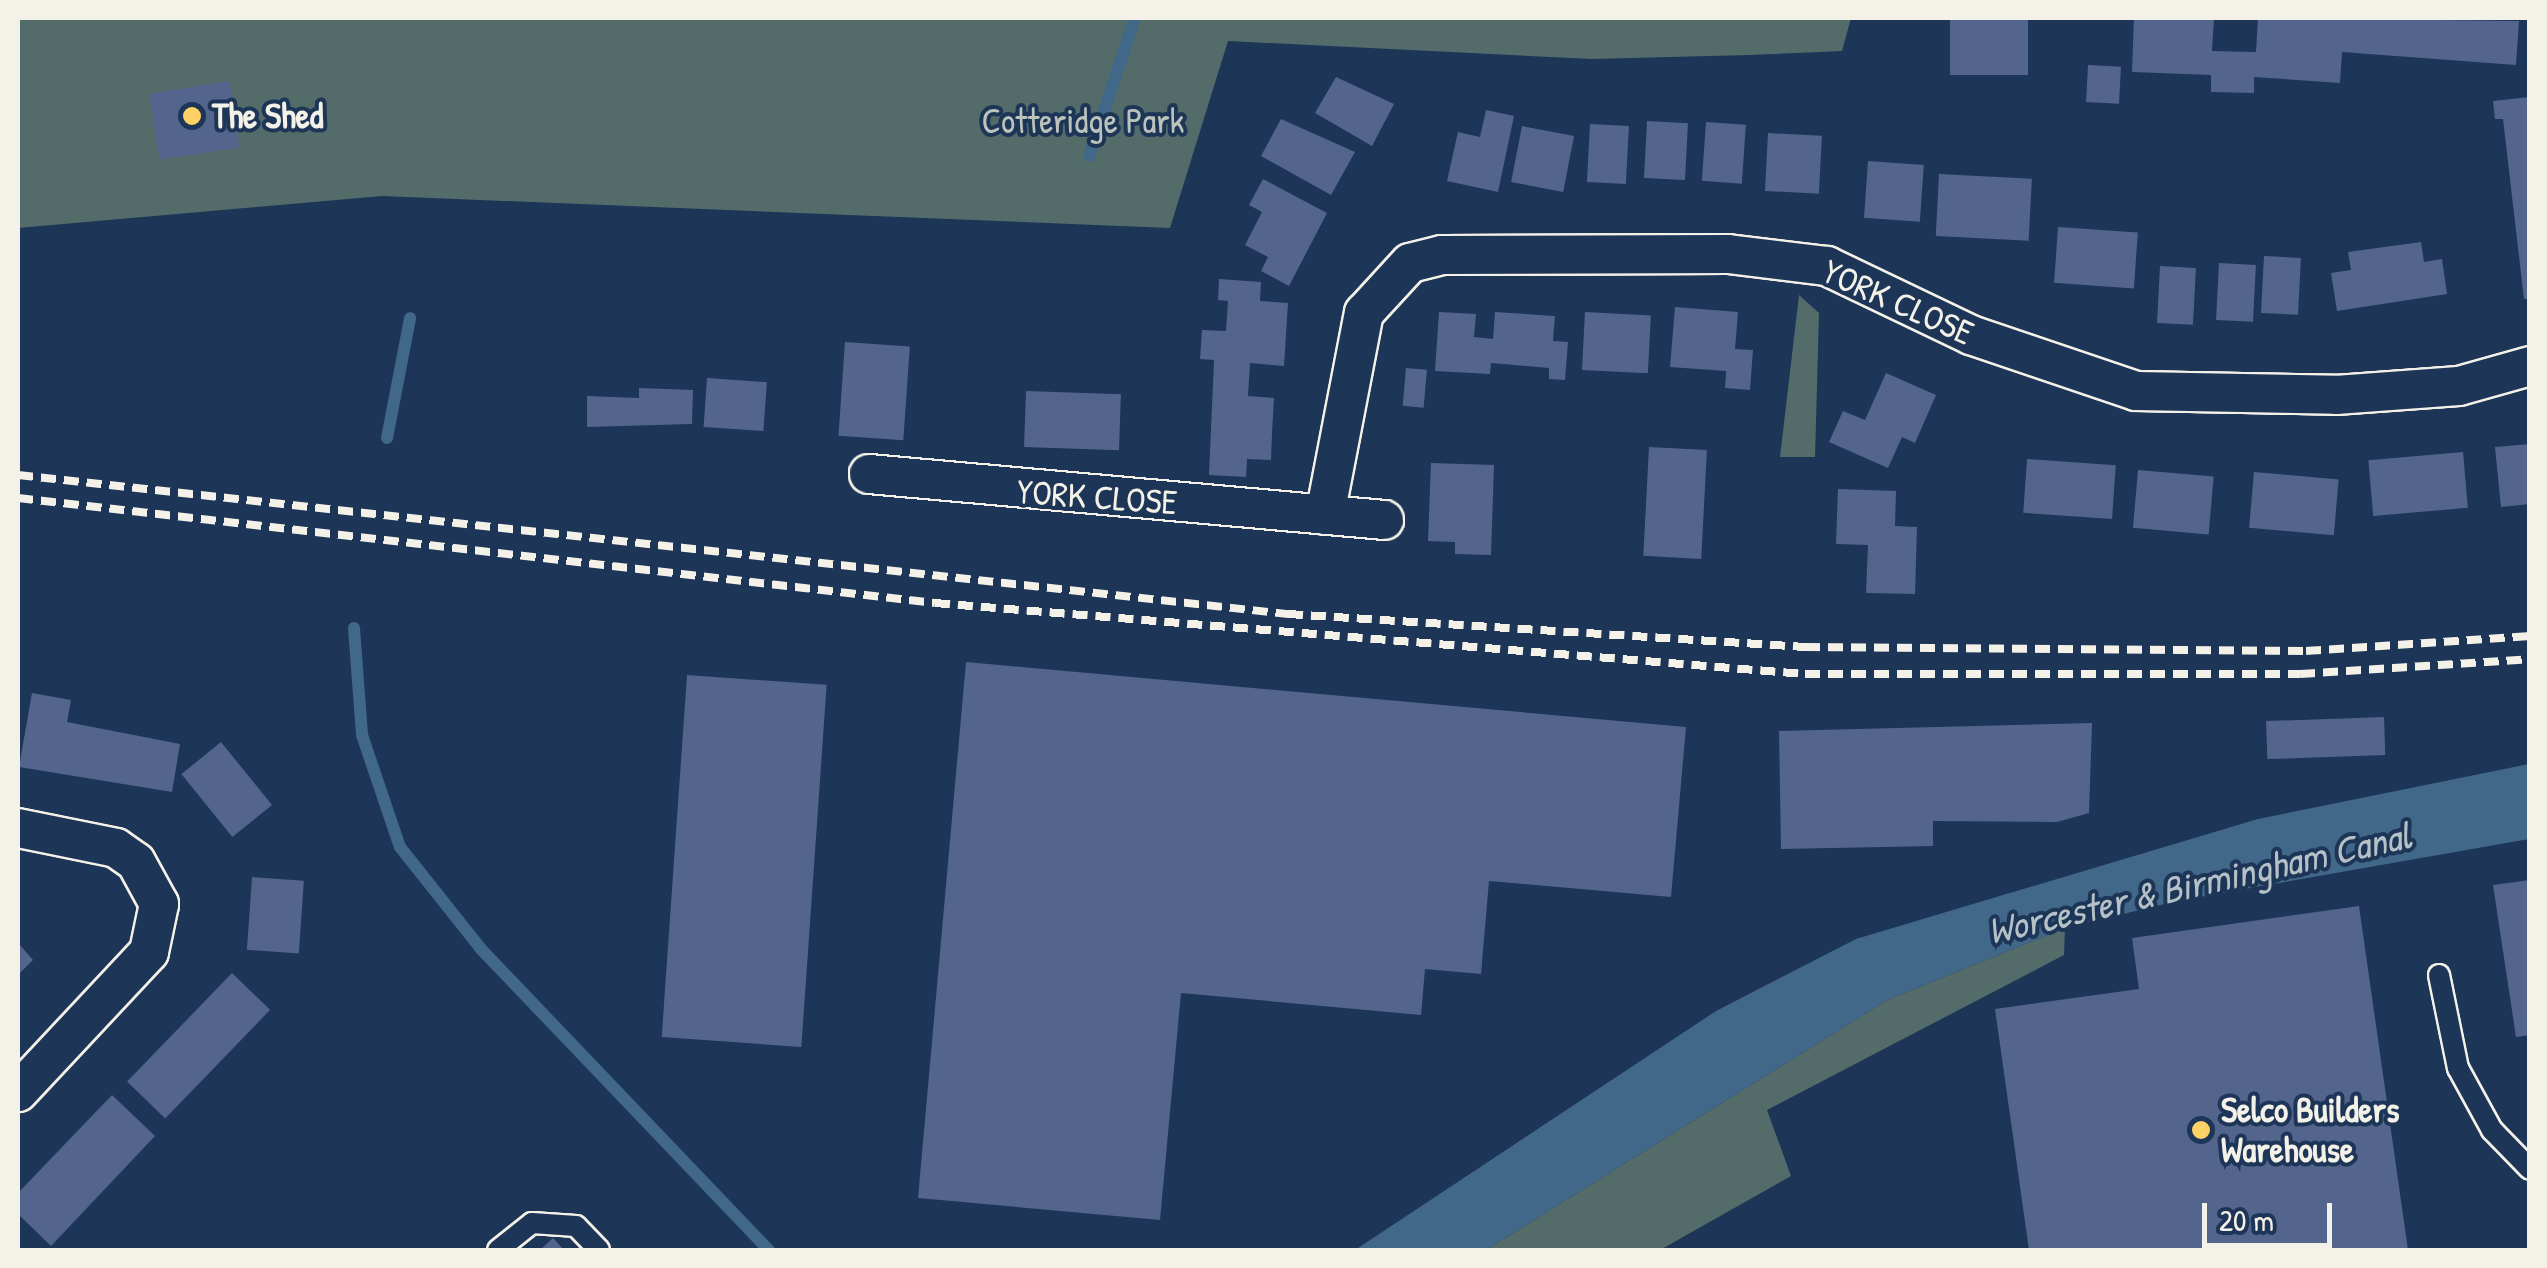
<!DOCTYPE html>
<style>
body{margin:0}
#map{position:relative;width:2547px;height:1268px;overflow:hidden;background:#1d3557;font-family:"Patrick Hand",sans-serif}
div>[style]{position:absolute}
.green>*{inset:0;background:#546c69}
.water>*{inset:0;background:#416889}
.stream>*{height:12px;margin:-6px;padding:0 6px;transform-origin:6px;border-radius:6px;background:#416889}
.building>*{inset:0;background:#54658d;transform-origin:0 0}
.roads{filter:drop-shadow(2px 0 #f4f1e8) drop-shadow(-2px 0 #f4f1e8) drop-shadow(0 2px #f4f1e8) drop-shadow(0 -2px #f4f1e8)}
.lane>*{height:20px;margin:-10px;padding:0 10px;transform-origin:10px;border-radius:10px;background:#1d3557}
.street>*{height:38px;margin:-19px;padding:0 19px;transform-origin:19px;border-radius:19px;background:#1d3557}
.rail>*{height:8px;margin-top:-4px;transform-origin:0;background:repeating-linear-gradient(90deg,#f4f1e8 0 15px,transparent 0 23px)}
.dots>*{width:28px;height:28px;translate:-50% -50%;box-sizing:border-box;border:5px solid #1d3557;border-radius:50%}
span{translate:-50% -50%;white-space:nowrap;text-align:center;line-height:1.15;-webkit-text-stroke:8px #1d3557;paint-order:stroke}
.poi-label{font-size:35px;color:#f4f1e8;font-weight:700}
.left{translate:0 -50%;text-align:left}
.park-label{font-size:35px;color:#bcc2bc}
.street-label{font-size:35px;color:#f4f1e8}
.water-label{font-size:38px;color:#b5c1c7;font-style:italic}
.frame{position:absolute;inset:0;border:20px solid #f4f1e8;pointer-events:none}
.scale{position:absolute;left:2202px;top:1203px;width:130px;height:45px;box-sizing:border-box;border:5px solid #f4f1e8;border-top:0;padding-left:12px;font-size:30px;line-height:35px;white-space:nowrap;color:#f4f1e8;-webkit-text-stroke:8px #1d3557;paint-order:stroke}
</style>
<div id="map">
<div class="green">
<div style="clip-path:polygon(18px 18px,1851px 18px,1842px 51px,1749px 55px,1592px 59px,1228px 41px,1170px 228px,382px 196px,18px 228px)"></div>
<div style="clip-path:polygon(1799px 295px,1819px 313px,1815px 457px,1780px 457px)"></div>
<div style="clip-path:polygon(2065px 928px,2064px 955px,1767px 1110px,1791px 1176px,1660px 1250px,1486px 1250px,1887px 1000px)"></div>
</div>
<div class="water">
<div style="clip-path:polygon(2529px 764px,2529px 839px,2177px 901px,2065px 928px,1887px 1000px,1486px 1250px,1355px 1250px,1716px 1011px,1856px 939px,2258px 819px)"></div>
</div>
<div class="stream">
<div style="left:1089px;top:156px;width:145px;rotate:-71.6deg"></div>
<div style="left:387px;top:438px;width:122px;rotate:-79.1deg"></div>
<div style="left:354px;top:628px;width:107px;rotate:85.7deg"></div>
<div style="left:362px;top:735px;width:118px;rotate:71.3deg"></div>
<div style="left:400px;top:847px;width:130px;rotate:51.5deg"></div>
<div style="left:481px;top:949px;width:417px;rotate:46.3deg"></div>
</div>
<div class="building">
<div style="left:1950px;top:18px;width:78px;height:57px"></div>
<div style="clip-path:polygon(2134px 18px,2214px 18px,2212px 51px,2256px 52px,2258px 18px,2519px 21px,2516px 65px,2342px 52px,2340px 83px,2254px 77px,2254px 93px,2211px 92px,2211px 75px,2132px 72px)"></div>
<div style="left:2088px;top:65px;width:33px;height:37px;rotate:3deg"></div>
<div style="clip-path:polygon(1336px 77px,1394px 104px,1372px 146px,1315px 113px)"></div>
<div style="left:229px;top:81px;width:67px;height:81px;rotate:81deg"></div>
<div style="clip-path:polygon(2530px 97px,2530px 299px,2524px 299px,2503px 119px,2495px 119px,2493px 101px)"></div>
<div style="clip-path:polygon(1486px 110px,1514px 116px,1498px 192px,1447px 181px,1458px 132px,1480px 137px)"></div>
<div style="clip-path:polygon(1281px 119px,1355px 152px,1331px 195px,1261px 156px)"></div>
<div style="left:1647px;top:121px;width:41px;height:57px;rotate:3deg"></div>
<div style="left:1706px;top:122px;width:40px;height:59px;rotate:4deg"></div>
<div style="left:1590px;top:124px;width:39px;height:58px;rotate:3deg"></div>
<div style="left:1522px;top:126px;width:53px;height:57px;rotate:11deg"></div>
<div style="left:1768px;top:133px;width:54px;height:58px;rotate:3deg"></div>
<div style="left:1868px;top:161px;width:56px;height:57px;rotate:4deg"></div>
<div style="left:1939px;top:174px;width:93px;height:62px;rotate:3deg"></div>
<div style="clip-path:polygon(1263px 179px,1327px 213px,1289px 286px,1261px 271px,1268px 257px,1245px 245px,1262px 212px,1249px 205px)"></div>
<div style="left:2058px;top:227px;width:80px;height:56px;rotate:4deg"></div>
<div style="clip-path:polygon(2421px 242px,2424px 262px,2442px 259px,2447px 294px,2337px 311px,2331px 273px,2351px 270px,2348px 252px)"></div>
<div style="left:2264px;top:256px;width:37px;height:57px;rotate:3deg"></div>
<div style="left:2219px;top:263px;width:37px;height:57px;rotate:3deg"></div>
<div style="left:2160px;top:266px;width:36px;height:57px;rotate:3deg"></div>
<div style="clip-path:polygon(1219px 279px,1261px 282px,1260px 301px,1288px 303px,1284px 366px,1250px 363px,1248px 396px,1274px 398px,1272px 433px,1271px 460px,1247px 459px,1246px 477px,1209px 475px,1214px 360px,1200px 359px,1202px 330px,1226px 331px,1228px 301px,1218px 300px)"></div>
<div style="clip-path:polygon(1675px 307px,1738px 312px,1735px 349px,1753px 350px,1750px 390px,1725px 388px,1726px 371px,1670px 367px)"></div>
<div style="clip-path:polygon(1439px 312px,1476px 314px,1474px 337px,1493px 339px,1495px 312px,1555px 316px,1553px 341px,1568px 342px,1565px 380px,1549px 379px,1549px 368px,1491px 363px,1490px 374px,1435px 371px)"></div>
<div style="left:1585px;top:312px;width:66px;height:58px;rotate:3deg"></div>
<div style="left:845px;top:342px;width:65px;height:94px;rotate:4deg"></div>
<div style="left:1406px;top:368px;width:21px;height:38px;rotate:5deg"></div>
<div style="clip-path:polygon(1886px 373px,1936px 395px,1915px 443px,1902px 437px,1888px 468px,1829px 442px,1843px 411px,1865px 420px)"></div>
<div style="left:707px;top:378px;width:60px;height:49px;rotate:4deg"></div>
<div style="clip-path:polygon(639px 388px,693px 390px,692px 424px,587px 427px,587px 396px,639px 398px)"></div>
<div style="left:1026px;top:391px;width:95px;height:56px;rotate:2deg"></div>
<div style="clip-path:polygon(2530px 444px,2530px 504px,2501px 507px,2495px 447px)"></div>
<div style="left:1649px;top:447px;width:58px;height:109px;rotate:3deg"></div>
<div style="left:2463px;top:452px;width:56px;height:95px;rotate:85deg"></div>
<div style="left:2027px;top:459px;width:89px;height:54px;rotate:4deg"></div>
<div style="clip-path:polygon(1431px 463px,1494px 465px,1491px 555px,1455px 554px,1455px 542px,1428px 541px)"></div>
<div style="left:2138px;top:470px;width:76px;height:58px;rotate:5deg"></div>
<div style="left:2254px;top:472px;width:85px;height:56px;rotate:5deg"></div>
<div style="clip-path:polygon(1838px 489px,1896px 491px,1895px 526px,1917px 527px,1915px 594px,1866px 593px,1868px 545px,1836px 544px)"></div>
<div style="clip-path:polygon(966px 662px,1686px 727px,1671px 897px,1489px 881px,1481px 974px,1425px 969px,1421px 1015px,1181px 993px,1160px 1220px,918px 1198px)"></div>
<div style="left:687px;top:675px;width:140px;height:363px;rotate:4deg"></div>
<div style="clip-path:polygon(32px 693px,71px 700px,67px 722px,180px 744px,172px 792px,19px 767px)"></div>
<div style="left:2384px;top:717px;width:38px;height:118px;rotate:88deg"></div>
<div style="clip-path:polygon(2092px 723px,2089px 813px,2057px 822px,1933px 821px,1933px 846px,1781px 849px,1779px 731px)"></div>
<div style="left:221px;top:742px;width:81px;height:51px;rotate:51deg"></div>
<div style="left:252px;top:877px;width:52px;height:73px;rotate:4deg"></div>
<div style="clip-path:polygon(2530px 880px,2530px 1035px,2516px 1037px,2493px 885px)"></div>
<div style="clip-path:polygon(2359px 906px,2408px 1250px,2029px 1250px,1995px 1009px,2139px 989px,2132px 938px)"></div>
<div style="clip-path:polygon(18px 943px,33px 960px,18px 975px)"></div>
<div style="left:232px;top:973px;width:53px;height:151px;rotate:44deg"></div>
<div style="clip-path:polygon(112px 1095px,155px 1136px,51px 1246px,18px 1214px,18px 1193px)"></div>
<div style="clip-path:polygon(553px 1238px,564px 1250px,540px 1250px)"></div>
</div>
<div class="roads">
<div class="lane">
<div style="left:2439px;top:975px;width:95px;rotate:78.5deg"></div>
<div style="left:2458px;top:1068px;width:71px;rotate:61.3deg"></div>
<div style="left:2492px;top:1130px;width:54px;rotate:45.7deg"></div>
<div style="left:498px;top:1250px;width:43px;rotate:-38.5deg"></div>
<div style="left:532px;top:1223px;width:44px;rotate:3.9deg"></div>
<div style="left:576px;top:1226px;width:33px;rotate:46deg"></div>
</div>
<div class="street">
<div style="left:869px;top:474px;width:517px;rotate:5.1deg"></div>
<div style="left:1325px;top:515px;width:206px;rotate:-79.1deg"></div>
<div style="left:1364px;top:313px;width:68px;rotate:-47.4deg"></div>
<div style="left:1410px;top:263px;width:33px;rotate:-14deg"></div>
<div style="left:1442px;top:255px;width:286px;rotate:-0.2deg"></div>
<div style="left:1728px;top:254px;width:100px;rotate:6.9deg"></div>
<div style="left:1827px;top:266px;width:160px;rotate:25.6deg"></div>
<div style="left:1971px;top:335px;width:174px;rotate:18.7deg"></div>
<div style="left:2136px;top:391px;width:200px;rotate:1.1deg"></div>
<div style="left:2336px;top:395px;width:123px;rotate:-4.2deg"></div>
<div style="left:2459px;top:386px;width:74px;rotate:-15.7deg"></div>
<div style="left:18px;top:828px;width:100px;rotate:11.5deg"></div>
<div style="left:116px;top:848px;width:24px;rotate:35deg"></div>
<div style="left:136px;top:862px;width:48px;rotate:61.3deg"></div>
<div style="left:159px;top:904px;width:49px;rotate:101.8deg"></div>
<div style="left:149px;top:952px;width:192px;rotate:133.1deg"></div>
</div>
</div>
<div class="rail">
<div style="left:18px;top:475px;width:1278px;rotate:6.25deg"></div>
<div style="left:1288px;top:614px;width:518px;rotate:3.65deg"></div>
<div style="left:1805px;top:647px;width:501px;rotate:0.46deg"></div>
<div style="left:2306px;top:651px;width:225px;rotate:-3.8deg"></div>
<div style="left:18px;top:498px;width:923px;rotate:6.53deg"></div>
<div style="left:935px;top:603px;width:873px;rotate:4.67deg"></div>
<div style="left:1805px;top:674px;width:495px"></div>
<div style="left:2300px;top:674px;width:230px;rotate:-3.7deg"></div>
</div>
<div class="dots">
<div style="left:192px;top:116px;background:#ffd166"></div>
<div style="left:2201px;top:1130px;background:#ffd166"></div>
</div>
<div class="poi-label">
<span class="left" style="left:212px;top:116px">The Shed</span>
<span class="left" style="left:2221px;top:1130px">Selco Builders<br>Warehouse</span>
</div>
<div class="park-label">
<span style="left:1083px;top:121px">Cotteridge Park</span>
</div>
<div class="street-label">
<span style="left:1898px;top:302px;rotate:24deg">YORK CLOSE</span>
<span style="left:1097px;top:497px;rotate:4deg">YORK CLOSE</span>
</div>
<div class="water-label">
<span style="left:2199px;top:883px;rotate:-13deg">Worcester &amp; Birmingham Canal</span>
</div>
<div class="frame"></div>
<div class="scale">20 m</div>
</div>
